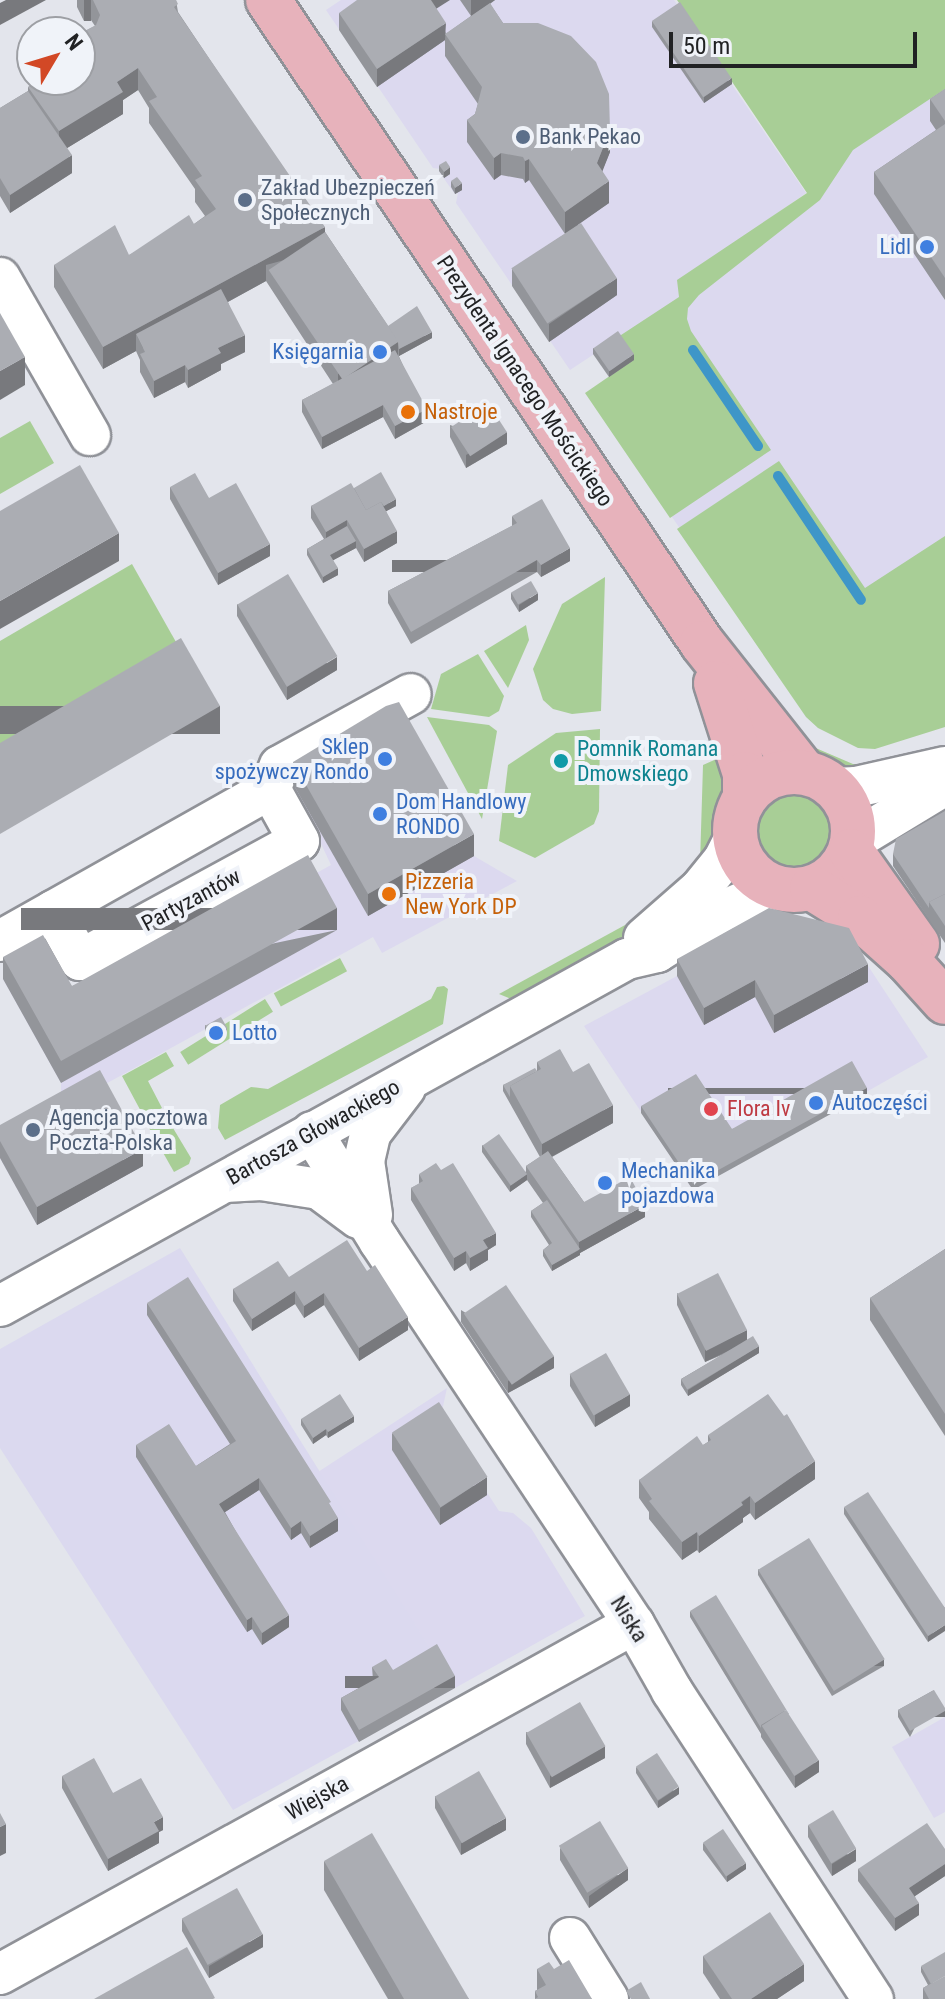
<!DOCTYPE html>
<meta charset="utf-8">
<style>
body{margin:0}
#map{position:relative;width:945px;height:1999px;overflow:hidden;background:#e3e5ec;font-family:"Roboto Condensed",sans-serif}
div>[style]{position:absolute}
.commercial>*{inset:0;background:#dcd9ef}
.education>*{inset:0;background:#dbd9ef}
.green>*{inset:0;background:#a8ce96;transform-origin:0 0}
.round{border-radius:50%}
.stream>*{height:10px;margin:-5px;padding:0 5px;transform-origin:5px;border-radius:5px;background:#3e96c8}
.roads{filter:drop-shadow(2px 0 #909298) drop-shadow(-2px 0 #909298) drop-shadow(0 2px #909298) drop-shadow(0 -2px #909298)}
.minor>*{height:40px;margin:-20px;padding:0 20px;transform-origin:20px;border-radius:20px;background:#fff}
.major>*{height:44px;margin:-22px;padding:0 22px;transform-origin:22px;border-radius:22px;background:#e7b2bb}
.major>.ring{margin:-22px;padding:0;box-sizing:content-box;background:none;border:44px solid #e7b2bb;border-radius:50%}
.wall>*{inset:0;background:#93959a}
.shaded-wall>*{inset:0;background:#78797d;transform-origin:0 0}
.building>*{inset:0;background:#abadb3;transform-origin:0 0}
.dots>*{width:22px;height:22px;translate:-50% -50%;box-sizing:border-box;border:4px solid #f0f3f9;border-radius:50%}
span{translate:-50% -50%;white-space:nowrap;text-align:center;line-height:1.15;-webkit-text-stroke:8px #f0f3f9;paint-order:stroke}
.service-label{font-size:22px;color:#4e5e75}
.left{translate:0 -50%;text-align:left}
.shop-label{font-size:22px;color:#366cbe}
.right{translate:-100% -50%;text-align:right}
.street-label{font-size:22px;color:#212224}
.food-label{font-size:22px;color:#c56008}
.culture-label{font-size:22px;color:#0d838f}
.health-label{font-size:22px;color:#be3a42}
.north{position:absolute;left:16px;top:16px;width:80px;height:80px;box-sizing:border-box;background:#f0f3f9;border:2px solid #9d9fa4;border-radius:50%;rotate:52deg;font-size:22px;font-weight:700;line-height:32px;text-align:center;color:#212224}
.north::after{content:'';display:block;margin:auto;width:28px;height:36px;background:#d24826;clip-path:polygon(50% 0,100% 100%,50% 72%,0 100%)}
.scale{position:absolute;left:669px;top:32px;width:248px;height:36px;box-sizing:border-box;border:4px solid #212224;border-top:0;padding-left:10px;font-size:24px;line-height:28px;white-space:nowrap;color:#212224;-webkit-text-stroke:6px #f0f3f9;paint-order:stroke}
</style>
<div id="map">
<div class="commercial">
<div style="clip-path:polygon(341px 0,674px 0,806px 193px,677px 283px,816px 201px,945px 15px,945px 713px,808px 716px,588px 394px,636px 361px,676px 300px,570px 370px,456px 203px,458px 193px,455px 194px,447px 183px,439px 171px,441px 169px,433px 168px,326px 10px)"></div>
<div style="clip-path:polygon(293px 784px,474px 856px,517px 881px,382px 953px,373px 937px,100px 1087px,143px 1166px,37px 1225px,0 1158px,0 1141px,61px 1102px,61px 1083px,3px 979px,72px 1008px,331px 865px)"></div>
<div style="clip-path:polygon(853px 943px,928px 1057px,693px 1190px,584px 1026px,677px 976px)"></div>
<div style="clip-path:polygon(447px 1388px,440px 1420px,499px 1511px,513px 1513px,531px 1528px,585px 1616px,455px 1688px,318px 1472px)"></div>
<div style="clip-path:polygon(945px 1717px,945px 1812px,934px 1818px,892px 1747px)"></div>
</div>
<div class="education">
<div style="clip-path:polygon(180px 1248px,455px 1688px,233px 1810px,0 1448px,0 1349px)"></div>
</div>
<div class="green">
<div style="clip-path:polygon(677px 0,945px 0,945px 89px,853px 150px,820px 200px,699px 295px,688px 308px,687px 319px,691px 331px,771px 450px,670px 518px,585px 393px,633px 360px,618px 337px,679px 297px,677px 280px,807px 193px)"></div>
<div style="clip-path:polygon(30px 421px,54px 463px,0 494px,0 438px)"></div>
<div style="clip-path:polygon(779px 461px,865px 588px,945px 536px,945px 727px,875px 749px,858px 748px,818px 728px,806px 717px,677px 529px)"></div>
<div style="clip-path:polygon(132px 564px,185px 658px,0 764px,0 641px)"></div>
<div style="clip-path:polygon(605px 577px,601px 711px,572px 714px,553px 709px,543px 700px,533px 669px,562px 604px)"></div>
<div style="clip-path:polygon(526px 625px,529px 640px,508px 688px,484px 651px)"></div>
<div style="clip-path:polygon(478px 654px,504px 696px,499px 711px,489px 717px,431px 709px,441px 674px)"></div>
<div style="clip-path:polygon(427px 717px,489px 725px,497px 731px,482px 819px)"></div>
<div style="clip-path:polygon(600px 729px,599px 811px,594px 824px,535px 858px,499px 841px,508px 765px,556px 733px)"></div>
<div style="clip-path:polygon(811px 746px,853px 764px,875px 765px,844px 774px,805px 756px)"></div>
<div style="clip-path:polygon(730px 753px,733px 789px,722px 817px,720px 836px,700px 863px,703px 765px)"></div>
<div class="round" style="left:758px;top:795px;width:74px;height:74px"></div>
<div style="clip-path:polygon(669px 901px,627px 938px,516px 1001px,499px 994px)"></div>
<div style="left:340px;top:958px;width:15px;height:75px;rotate:62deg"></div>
<div style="clip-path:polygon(444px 986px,448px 989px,443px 1024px,225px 1140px,218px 1128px,220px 1105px,251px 1087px,268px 1089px,431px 999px,437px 987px)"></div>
<div style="left:265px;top:999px;width:15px;height:100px;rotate:58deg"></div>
<div style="clip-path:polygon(166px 1052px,174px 1066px,148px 1081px,162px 1108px,144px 1117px,122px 1076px)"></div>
<div style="clip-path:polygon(167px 1118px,191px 1158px,189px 1164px,174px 1172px,149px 1128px)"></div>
</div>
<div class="stream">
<div style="left:693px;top:350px;width:116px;rotate:55.9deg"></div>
<div style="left:778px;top:476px;width:149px;rotate:56.2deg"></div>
</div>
<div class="roads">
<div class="minor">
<div style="left:0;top:278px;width:181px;rotate:60.2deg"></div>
<div style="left:835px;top:788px;width:21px;rotate:-3deg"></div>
<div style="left:856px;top:787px;width:91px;rotate:-12.7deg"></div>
<div style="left:853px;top:841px;width:108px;rotate:-31.3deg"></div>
<div style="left:53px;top:911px;width:56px;rotate:61.1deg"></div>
<div style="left:80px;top:960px;width:249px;rotate:-28.5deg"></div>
<div style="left:299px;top:841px;width:60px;rotate:-119.1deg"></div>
<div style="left:644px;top:938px;width:74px;rotate:-41.2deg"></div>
<div style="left:700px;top:889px;width:36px;rotate:-51deg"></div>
<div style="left:723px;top:861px;width:27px;rotate:-63deg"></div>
<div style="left:0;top:941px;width:310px;rotate:-29.4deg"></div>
<div style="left:270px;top:789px;width:25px;rotate:-67deg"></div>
<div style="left:280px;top:766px;width:149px;rotate:-28.8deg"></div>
<div style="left:312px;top:1132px;width:129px;rotate:58.3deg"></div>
<div style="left:380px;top:1242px;width:459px;rotate:56.4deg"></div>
<div style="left:634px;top:1624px;width:77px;rotate:60.4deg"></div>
<div style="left:672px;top:1691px;width:368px;rotate:56.9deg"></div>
<div style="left:225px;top:1182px;width:36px;rotate:-3deg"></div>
<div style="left:261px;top:1180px;width:59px;rotate:8.8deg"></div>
<div style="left:319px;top:1189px;width:49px;rotate:36.6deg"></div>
<div style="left:372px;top:1215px;width:55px;rotate:-98.4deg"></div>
<div style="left:364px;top:1161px;width:28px;rotate:-77deg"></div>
<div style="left:370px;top:1134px;width:58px;rotate:-52.7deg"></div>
<div style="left:0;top:1306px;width:717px;rotate:-28.96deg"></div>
<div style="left:627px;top:959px;width:31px;rotate:-13deg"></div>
<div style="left:657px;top:952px;width:75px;rotate:-32deg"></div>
<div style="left:721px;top:912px;width:60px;rotate:-24.4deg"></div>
<div style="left:570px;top:1938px;width:72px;rotate:58.1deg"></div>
<div style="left:0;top:1974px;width:724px;rotate:-28.9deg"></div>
</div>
<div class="major">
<div style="left:268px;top:0;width:776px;rotate:55.98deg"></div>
<div style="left:702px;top:643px;width:164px;rotate:51.7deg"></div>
<div style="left:716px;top:683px;width:96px;rotate:72.3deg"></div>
<div style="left:745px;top:774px;width:22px;rotate:90deg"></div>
<div class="ring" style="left:735px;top:772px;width:74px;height:74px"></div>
<div style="left:851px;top:851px;width:114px;rotate:54.6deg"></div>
<div style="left:812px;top:888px;width:57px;rotate:32deg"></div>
<div style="left:860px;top:918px;width:64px;rotate:41.9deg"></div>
<div style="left:908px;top:961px;width:55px;rotate:47.9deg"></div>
</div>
</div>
<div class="wall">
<div style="clip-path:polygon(77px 0,176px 0,178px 12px,388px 326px,432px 338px,399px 356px,398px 354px,427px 421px,395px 439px,383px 417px,322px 449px,302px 412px,302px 400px,333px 384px,266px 281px,228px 302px,245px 352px,221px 364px,221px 370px,188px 388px,185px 382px,154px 398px,140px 372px,140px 360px,136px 351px,103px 369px,54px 287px,54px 265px,129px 255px,194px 224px,205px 216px,195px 202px,195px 189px,149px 123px,149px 108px,138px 90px,123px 100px,123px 114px,67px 148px,72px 173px,10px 213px,0 196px,0 108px,28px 91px,28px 87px,37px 82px,36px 80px,80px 80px,81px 33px,95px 26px,91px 20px,84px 21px,77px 7px)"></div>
<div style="clip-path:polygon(460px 0,495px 0,490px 4px,503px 23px,610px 152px,602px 171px,609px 203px,578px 224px,617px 295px,549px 342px,512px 286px,512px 269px,565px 234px,529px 180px,525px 183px,523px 179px,501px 175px,494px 180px,467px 142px,467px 120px,475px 114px,478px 104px,445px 56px,445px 40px,377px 87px,339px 30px,339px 13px,436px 9px,446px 34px,471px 16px)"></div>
<div style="clip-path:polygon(652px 21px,732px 84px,704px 103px,652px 27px)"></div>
<div style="clip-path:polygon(32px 39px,32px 73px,27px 64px,27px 42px)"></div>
<div style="clip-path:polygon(945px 89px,945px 300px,874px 194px,874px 172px,936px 130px,930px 121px,930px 99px)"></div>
<div style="clip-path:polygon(439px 165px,450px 174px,444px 178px,439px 171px)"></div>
<div style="clip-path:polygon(451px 181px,462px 190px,455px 194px,451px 187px)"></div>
<div style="clip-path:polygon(593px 348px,634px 360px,609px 377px,593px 354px)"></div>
<div style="clip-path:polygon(450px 425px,507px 444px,466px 468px,450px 437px)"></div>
<div style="clip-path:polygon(170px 487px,209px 498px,270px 556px,218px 585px,170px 499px)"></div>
<div style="clip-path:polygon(354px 488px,396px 506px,386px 511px,397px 543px,364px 562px,356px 548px,333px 560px,338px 575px,323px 583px,307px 555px,307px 549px,324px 539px,311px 518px,311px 506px)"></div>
<div style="clip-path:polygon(512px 516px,570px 561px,541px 577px,537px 572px,411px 644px,388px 603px,388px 591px,512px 526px)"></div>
<div style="clip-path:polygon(511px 593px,538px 600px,519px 612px,511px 599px)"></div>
<div style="clip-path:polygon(237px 604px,337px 670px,287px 700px,237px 616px)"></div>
<div style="clip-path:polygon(293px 762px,474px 856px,368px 916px,293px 784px)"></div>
<div style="clip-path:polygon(945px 811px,945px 943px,893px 866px,893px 854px)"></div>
<div style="clip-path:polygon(337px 930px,61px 1083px,3px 979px,3px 957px,72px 986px)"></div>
<div style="clip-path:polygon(677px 959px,868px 982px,774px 1033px,755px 997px,704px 1025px,677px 976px)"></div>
<div style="clip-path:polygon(205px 1025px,227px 1034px,212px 1042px,205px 1032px)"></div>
<div style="clip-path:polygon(537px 1062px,573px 1072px,613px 1123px,552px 1157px,584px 1202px,645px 1217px,580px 1253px,580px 1255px,552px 1271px,543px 1256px,543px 1250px,549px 1245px,531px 1217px,531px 1211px,543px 1203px,527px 1180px,510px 1192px,482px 1152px,482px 1145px,526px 1172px,526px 1166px,540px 1157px,503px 1091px,503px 1085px,537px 1071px)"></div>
<div style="clip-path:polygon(867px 1094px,693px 1190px,641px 1113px,641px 1106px,732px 1129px)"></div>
<div style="clip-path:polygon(0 1125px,143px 1166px,37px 1225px,0 1158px)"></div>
<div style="clip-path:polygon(419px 1174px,496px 1245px,488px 1250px,488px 1260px,470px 1271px,466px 1263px,454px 1271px,411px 1200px,411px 1188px,419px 1184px)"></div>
<div style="clip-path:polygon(945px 1249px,945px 1436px,870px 1320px,870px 1298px)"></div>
<div style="clip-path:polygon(367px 1271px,408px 1330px,359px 1361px,324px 1305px,304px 1318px,295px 1304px,252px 1331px,233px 1301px,233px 1289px,289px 1277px)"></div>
<div style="clip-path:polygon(677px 1293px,747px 1340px,759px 1353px,688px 1396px,681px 1385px,681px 1379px,722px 1355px,705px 1362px,677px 1305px)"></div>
<div style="clip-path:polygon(147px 1303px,331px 1508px,338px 1531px,310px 1548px,301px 1533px,291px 1540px,259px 1490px,225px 1512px,289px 1627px,262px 1645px,252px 1629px,247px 1632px,136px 1457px,136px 1445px,196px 1466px,230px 1444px,147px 1315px)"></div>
<div style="clip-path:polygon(461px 1310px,554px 1368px,508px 1393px,461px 1322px)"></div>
<div style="clip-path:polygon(570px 1374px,630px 1406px,595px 1427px,570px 1386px)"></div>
<div style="clip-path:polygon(301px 1419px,354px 1422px,328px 1438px,326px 1435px,313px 1444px,301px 1425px)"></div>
<div style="clip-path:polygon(392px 1433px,487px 1495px,440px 1525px,392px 1450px)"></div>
<div style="clip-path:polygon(708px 1435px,815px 1479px,755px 1520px,750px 1513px,743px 1518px,743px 1522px,699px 1553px,697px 1550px,682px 1560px,649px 1519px,649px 1512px,639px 1498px,639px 1480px,703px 1445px,708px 1442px)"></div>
<div style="clip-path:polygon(844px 1507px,945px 1608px,928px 1642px,844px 1514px)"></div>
<div style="clip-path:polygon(758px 1569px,884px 1666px,832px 1696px,758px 1575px)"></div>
<div style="clip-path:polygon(690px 1611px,789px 1716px,819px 1772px,795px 1788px,761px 1737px,761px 1734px,690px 1617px)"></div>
<div style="clip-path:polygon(372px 1667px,393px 1670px,455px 1688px,359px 1742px,341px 1710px,341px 1698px,373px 1680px)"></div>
<div style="clip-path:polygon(934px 1690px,910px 1737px,898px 1717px,898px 1710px)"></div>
<div style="clip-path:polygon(526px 1732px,605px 1758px,550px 1788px,526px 1744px)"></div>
<div style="clip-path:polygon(636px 1767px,679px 1794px,658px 1808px,636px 1773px)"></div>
<div style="clip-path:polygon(62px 1776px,113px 1793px,163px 1830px,159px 1832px,159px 1843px,108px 1871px,62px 1788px)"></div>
<div style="clip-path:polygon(435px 1796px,506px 1830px,461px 1855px,435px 1808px)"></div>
<div style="clip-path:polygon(808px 1825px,856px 1861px,832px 1876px,808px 1837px)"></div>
<div style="clip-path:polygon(703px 1843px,746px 1869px,727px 1882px,703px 1850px)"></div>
<div style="clip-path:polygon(560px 1848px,628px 1880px,589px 1908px,560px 1860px)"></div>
<div style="clip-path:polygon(945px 1849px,945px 1876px,915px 1896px,919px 1915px,895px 1931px,858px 1881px,858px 1869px)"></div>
<div style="clip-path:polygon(324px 1861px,469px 1999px,388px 1999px,324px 1890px)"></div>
<div style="clip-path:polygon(182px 1919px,263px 1947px,209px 1978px,182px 1931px)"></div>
<div style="clip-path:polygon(703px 1956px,804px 1981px,777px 1999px,720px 1999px,703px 1973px)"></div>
<div style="clip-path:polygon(921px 1966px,945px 1999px,923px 1999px,923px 1988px,928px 1985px,921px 1972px)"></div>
<div style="clip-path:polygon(537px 1969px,554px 1969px,592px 1999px,535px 1999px,535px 1991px,537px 1990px)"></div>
</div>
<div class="shaded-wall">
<div style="clip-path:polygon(6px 0,46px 0,0 25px,0 3px)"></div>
<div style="left:84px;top:0;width:7px;height:21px"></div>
<div style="clip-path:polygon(428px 0,450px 0,428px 14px)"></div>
<div style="clip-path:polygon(471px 0,495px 0,471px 16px)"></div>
<div style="clip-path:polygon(446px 23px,445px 40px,377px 87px,377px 69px)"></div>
<div style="clip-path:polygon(138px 68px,138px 90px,123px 100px,123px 114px,59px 153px,59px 131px,117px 82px)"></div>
<div style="clip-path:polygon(732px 78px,732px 84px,704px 103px,704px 97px)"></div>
<div style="clip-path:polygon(610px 130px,610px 152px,597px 185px,597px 163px)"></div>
<div style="clip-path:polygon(501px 153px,501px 175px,494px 180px,494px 158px)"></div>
<div style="clip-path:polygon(72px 155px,72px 173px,10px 213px,10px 195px)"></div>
<div style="clip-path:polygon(529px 159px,529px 180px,525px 183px,525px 161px)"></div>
<div style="clip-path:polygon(450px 167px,450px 174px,444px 178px,444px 172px)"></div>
<div style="clip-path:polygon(609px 181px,609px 203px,565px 234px,565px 212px)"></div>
<div style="clip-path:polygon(462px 183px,462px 190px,455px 194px,455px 188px)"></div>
<div style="clip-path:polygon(325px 227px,325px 249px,266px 265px,266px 281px,143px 348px,136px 334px,136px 351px,103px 369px,103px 347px)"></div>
<div style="clip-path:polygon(617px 278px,617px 295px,549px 342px,549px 324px)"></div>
<div style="clip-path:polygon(432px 332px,432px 338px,399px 356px,399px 349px)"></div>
<div style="clip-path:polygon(245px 335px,245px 352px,221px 364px,221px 370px,188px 388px,188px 370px,218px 348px)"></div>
<div style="clip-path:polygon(398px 342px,398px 359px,338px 391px,338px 374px)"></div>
<div style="clip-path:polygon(634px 354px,634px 360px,609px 377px,609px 371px)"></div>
<div style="clip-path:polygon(25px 357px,25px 385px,0 400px,0 371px)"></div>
<div style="clip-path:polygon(185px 365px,185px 382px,154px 398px,154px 381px)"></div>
<div style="clip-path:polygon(383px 405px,383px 417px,322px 449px,322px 437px)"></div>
<div style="clip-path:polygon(427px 409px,427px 421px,395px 439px,395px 426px)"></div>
<div style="clip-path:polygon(507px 432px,507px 444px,466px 468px,466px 455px)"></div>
<div style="clip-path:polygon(396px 499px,396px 506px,366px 522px,366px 516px)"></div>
<div style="clip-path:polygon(347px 520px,347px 532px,326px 544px,326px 532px)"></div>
<div style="clip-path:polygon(397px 531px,397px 543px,364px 562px,364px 549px)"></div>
<div style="clip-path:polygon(119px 533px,119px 561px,0 629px,0 601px)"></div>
<div style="clip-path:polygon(356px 541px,356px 548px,330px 562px,330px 555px)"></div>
<div style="clip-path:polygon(270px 544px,270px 556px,218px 585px,218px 573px)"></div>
<div style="clip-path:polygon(570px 548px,570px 561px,541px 577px,541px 565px)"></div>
<div style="left:537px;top:560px;width:12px;height:145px;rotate:90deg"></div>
<div style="clip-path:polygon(338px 568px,338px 575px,323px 583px,323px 577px)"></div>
<div style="clip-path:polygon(538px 593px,538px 600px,519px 612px,519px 605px)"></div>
<div style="clip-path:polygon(337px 657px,337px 670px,287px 700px,287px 687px)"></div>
<div style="left:220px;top:706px;width:28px;height:255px;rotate:90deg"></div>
<div style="clip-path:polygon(474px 834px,474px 856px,368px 916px,368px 894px)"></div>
<div style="left:337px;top:908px;width:22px;height:316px;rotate:90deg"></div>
<div style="clip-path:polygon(868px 964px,868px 982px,774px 1033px,774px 1015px)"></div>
<div style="clip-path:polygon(755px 980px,755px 997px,704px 1025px,704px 1008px)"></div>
<div style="clip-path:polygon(227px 1028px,227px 1034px,212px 1042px,212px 1036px)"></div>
<div style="left:867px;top:1088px;width:6px;height:199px;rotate:90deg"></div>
<div style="clip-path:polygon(613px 1105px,613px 1123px,542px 1162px,542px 1144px)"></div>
<div style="clip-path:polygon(143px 1149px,143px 1166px,37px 1225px,37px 1207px)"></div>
<div style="clip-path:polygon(527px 1174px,527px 1180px,510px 1192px,510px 1186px)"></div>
<div style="clip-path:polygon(645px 1205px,645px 1217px,580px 1253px,580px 1255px,552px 1271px,552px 1265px,579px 1250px,579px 1242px)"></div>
<div style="clip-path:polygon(496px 1233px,496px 1245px,488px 1250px,488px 1260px,470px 1271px,470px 1258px,483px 1240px)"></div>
<div style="clip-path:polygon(466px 1251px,466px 1263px,454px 1271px,454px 1258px)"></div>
<div style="clip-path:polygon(295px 1291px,295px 1304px,252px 1331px,252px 1319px)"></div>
<div style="clip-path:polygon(324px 1293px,324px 1305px,304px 1318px,304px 1306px)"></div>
<div style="clip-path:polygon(408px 1317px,408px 1330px,359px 1361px,359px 1348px)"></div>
<div style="clip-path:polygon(747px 1330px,747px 1342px,705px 1362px,705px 1350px)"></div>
<div style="clip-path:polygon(759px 1346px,759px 1353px,688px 1396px,688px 1390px)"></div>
<div style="clip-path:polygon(554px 1356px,554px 1368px,508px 1393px,508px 1381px)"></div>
<div style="clip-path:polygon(630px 1394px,630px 1406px,595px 1427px,595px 1415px)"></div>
<div style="clip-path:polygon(354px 1416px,354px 1422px,328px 1438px,328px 1432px)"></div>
<div style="clip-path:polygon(326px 1429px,326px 1435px,313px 1444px,313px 1438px)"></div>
<div style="clip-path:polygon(815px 1461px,815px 1479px,755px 1520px,755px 1503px)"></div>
<div style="clip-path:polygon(487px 1477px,487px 1495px,440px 1525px,440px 1508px)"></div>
<div style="clip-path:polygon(259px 1478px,259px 1490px,219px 1516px,219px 1504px)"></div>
<div style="clip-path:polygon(750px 1496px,750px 1513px,743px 1518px,743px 1522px,699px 1553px,699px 1536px)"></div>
<div style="clip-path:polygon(338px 1518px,338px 1531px,310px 1548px,310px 1536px)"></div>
<div style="clip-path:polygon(301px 1521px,301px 1533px,291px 1540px,291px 1528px)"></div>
<div style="clip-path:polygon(697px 1532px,697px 1550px,682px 1560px,682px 1542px)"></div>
<div style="clip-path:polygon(289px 1615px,289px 1627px,262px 1645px,262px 1633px)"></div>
<div style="clip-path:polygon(252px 1617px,252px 1629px,247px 1632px,247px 1620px)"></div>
<div style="clip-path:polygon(945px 1625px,945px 1631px,928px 1642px,928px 1636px)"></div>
<div style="left:884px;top:1660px;width:6px;height:60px;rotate:90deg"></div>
<div style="left:455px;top:1676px;width:12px;height:110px;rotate:90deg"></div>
<div style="left:945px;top:1711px;width:6px;height:40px;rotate:90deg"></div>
<div style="clip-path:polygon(605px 1746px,605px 1758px,550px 1788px,550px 1776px)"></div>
<div style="clip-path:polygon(819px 1760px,819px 1772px,795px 1788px,795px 1776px)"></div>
<div style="clip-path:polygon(679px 1787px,679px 1794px,658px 1808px,658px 1801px)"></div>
<div style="clip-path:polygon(163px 1817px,163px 1830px,159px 1832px,159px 1843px,108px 1871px,108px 1859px,154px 1822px)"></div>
<div style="clip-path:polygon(506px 1818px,506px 1830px,461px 1855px,461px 1843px)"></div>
<div style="clip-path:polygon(6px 1824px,6px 1853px,0 1856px,0 1827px)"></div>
<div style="clip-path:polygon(856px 1849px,856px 1861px,832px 1876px,832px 1864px)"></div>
<div style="clip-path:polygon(746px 1863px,746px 1869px,727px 1882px,727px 1876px)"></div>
<div style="clip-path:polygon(945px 1864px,945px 1876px,909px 1900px,909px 1888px)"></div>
<div style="clip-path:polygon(628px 1868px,628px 1880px,589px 1908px,589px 1896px)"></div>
<div style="clip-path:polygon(919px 1903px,919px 1915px,895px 1931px,895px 1918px)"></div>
<div style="clip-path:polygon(263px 1934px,263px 1947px,209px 1978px,209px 1966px)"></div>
<div style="clip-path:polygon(804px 1964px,804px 1981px,777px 1999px,751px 1999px)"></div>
</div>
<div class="building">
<div style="clip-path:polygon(93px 0,176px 0,178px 4px,174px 7px,325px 227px,103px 347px,54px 265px,115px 225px,129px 255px,189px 215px,194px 224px,216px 209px,195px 180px,202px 176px,149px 101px,157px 97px,138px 68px,117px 82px,123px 92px,59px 131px,28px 87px,41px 80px,80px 80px,80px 32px,81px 33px,96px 25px,100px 15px)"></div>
<div style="clip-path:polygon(357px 0,431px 0,446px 23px,377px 69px,339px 13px)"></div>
<div style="left:680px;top:2px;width:92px;height:34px;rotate:56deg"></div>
<div style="clip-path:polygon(490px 3px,503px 23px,538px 23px,571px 36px,596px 62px,609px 94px,610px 130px,597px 163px,609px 181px,565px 212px,529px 159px,525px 161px,523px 157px,501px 153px,494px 158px,467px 120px,475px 114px,482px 87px,445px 34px)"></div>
<div style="clip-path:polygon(75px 22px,80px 32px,57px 32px)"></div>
<div style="clip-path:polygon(32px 39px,32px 51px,27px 42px)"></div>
<div style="clip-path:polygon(945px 89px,945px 121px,930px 99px)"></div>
<div style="clip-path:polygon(28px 91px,72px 155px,10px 195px,0 178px,0 108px)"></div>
<div style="clip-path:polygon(945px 124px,945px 278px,874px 172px)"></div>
<div style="clip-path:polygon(446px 161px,450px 167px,444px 172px,439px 165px)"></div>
<div style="clip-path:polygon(457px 177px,462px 183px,455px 188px,451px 181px)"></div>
<div style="left:581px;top:223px;width:66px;height:83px;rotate:57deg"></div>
<div style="left:325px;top:232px;width:132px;height:68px;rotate:56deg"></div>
<div style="clip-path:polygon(221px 289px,245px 335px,218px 348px,221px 353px,188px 370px,185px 365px,154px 381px,140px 354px,145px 352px,136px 334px)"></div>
<div style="clip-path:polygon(417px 306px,432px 332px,399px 349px,398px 342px,388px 326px)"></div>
<div style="clip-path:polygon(0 313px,25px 357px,0 371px)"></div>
<div style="left:618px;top:331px;width:28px;height:30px;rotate:55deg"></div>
<div style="clip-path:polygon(395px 350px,427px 409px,395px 426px,383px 405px,322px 437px,302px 400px)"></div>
<div style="left:488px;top:403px;width:35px;height:44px;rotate:57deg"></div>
<div style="clip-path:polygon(80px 465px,119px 533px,0 601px,0 511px)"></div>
<div style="clip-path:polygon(381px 472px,396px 499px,384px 506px,381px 502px,366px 510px,354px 488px)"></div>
<div style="clip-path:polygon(195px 473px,209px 498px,236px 483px,270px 544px,218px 573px,170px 487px)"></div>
<div style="clip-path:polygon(351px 483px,366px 510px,381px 502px,397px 531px,364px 549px,347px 520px,326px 532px,311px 506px)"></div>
<div style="clip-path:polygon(542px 499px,570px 548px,541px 565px,537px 560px,411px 632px,388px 591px,517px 523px,512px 516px)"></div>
<div style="clip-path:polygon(347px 526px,356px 541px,330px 555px,338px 568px,323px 577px,307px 549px)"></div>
<div style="left:288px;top:574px;width:96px;height:59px;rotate:59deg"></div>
<div style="left:531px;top:581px;width:14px;height:23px;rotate:60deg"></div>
<div style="clip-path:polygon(181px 638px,220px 706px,0 834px,0 743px)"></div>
<div style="clip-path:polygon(399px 702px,474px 834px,368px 894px,293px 762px,386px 706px)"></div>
<div style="clip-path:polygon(945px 811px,945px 894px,929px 902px,929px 908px,893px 854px,896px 839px)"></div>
<div style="clip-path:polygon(308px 855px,337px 908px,61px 1061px,3px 957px,43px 935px,72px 986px)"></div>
<div style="clip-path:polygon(945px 894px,945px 926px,929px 902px)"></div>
<div style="clip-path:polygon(769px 908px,849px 928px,868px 964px,774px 1015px,755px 980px,704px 1008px,677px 959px)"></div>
<div style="left:221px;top:1017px;width:13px;height:18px;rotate:61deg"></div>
<div style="clip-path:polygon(560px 1049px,573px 1072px,589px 1063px,613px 1105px,542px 1144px,510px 1086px,541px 1069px,537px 1062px)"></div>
<div style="clip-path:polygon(852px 1061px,867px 1088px,693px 1184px,641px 1106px,696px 1074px,732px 1129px)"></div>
<div style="clip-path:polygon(535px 1068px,537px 1071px,510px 1086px,510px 1097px,503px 1085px)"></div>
<div style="clip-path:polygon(100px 1070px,143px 1149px,37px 1207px,0 1141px,0 1125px)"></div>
<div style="left:499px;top:1134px;width:49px;height:20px;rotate:55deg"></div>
<div style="clip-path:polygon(548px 1151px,584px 1202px,630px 1177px,645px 1205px,579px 1242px,526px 1166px)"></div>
<div style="clip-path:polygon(436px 1163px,441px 1170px,453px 1163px,496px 1233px,483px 1240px,488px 1248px,470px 1258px,466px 1251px,454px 1258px,411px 1188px,423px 1181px,419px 1174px)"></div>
<div style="clip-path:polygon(547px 1200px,580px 1249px,552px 1265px,543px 1250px,552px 1243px,531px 1211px)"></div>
<div style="clip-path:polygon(347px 1240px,367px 1271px,375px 1265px,408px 1317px,359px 1348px,324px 1293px,304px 1306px,295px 1291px,252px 1319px,233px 1289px,278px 1261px,289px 1277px)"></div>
<div style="clip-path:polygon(945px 1249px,945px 1414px,870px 1298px)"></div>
<div style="left:718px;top:1273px;width:64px;height:46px;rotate:63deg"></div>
<div style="clip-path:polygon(188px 1277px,331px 1502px,329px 1503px,338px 1518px,310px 1536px,301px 1521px,291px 1528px,259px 1478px,219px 1504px,289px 1615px,262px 1633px,252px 1617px,247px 1620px,136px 1445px,169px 1424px,196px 1466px,236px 1441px,147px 1303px)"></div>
<div style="left:506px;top:1285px;width:86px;height:51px;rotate:56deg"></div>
<div style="left:753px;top:1336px;width:12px;height:84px;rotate:59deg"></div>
<div style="left:606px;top:1353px;width:48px;height:42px;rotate:60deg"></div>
<div style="clip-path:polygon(340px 1394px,354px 1416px,328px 1432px,326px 1429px,313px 1438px,301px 1419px)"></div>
<div style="clip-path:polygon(768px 1394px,784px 1416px,787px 1414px,815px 1461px,755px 1503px,750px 1496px,741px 1502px,743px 1505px,699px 1536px,697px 1532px,682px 1542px,649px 1501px,652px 1499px,639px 1480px,697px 1436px,703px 1445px,711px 1440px,708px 1435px)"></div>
<div style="left:439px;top:1402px;width:89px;height:56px;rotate:57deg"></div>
<div style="clip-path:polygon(868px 1492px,945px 1608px,945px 1625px,928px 1636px,844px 1507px)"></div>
<div style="left:809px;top:1538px;width:143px;height:60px;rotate:58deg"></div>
<div style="clip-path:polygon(716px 1595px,789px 1714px,788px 1714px,786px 1710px,761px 1725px,761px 1728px,690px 1611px)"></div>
<div style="clip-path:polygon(437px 1644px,455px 1676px,359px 1730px,341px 1698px,379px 1677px,372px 1667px,386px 1659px,393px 1670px)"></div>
<div style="clip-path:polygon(934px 1690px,945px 1708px,945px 1711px,910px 1731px,898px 1710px)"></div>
<div style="left:580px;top:1702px;width:51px;height:62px;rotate:60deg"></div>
<div style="left:786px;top:1710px;width:60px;height:29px;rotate:57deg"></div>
<div style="left:657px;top:1753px;width:40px;height:25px;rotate:57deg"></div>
<div style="clip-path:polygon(94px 1758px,113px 1793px,141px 1778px,163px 1817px,154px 1822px,159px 1831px,108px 1859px,62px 1776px)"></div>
<div style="left:479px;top:1771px;width:54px;height:51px;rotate:60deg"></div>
<div style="left:833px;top:1810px;width:45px;height:29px;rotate:59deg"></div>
<div style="clip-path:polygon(0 1813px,6px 1824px,0 1827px)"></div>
<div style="left:600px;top:1821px;width:55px;height:48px;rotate:59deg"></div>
<div style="clip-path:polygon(927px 1823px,945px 1849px,945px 1864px,909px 1888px,919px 1903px,895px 1918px,858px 1869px)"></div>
<div style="left:723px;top:1829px;width:41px;height:24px;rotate:56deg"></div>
<div style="clip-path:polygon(372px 1833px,469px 1999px,404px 1999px,324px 1861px)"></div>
<div style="left:237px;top:1888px;width:53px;height:63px;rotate:61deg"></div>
<div style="clip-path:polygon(770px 1912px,804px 1964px,751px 1999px,732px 1999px,703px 1956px)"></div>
<div style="clip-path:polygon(187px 1947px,215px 1998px,213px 1999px,94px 1999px)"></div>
<div style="clip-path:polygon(945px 1952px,945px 1976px,931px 1984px,921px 1966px)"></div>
<div style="clip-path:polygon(569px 1960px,592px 1999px,535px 1999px,538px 1997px,535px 1991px,546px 1985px,537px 1969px,549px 1962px,554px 1969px)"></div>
<div style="clip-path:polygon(945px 1976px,945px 1999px,929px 1999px,923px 1988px)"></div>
<div style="clip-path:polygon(641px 1982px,650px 1999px,631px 1999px,626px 1991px)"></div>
</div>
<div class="dots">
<div style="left:523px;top:137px;background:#5c6f8a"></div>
<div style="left:245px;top:200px;background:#5c6f8a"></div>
<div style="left:927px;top:247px;background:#3f7fe0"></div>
<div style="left:380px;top:352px;background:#3f7fe0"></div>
<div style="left:408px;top:412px;background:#e8710a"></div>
<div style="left:385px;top:759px;background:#3f7fe0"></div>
<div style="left:561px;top:761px;background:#0f9aa8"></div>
<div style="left:380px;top:814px;background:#3f7fe0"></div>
<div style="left:389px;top:894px;background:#e8710a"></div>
<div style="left:216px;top:1033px;background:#3f7fe0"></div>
<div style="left:816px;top:1103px;background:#3f7fe0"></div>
<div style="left:711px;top:1109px;background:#e0444e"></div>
<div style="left:33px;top:1130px;background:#5c6f8a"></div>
<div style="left:605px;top:1183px;background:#3f7fe0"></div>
</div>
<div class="service-label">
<span class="left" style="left:539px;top:137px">Bank Pekao</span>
<span class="left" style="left:261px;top:200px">Zakład Ubezpieczeń<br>Społecznych</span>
<span class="left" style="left:49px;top:1130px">Agencja pocztowa<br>Poczta-Polska</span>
</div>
<div class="shop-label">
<span class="right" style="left:911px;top:247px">Lidl</span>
<span class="right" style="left:364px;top:352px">Księgarnia</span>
<span class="right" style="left:369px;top:759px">Sklep<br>spożywczy Rondo</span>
<span class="left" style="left:396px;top:814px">Dom Handlowy<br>RONDO</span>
<span class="left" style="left:232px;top:1033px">Lotto</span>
<span class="left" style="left:832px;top:1103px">Autoczęści</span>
<span class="left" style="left:621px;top:1183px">Mechanika<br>pojazdowa</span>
</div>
<div class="street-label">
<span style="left:525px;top:381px;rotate:56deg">Prezydenta Ignacego Mościckiego</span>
<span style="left:191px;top:900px;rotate:-28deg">Partyzantów</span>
<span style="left:313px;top:1132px;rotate:-29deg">Bartosza Głowackiego</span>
<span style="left:629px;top:1619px;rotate:58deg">Niska</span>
<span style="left:317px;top:1798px;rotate:-29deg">Wiejska</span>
</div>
<div class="food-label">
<span class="left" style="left:424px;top:412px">Nastroje</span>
<span class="left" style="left:405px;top:894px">Pizzeria<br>New York DP</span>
</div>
<div class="culture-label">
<span class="left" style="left:577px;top:761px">Pomnik Romana<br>Dmowskiego</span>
</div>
<div class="health-label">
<span class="left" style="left:727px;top:1109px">Flora Iv</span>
</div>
<div class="north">N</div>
<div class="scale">50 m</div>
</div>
